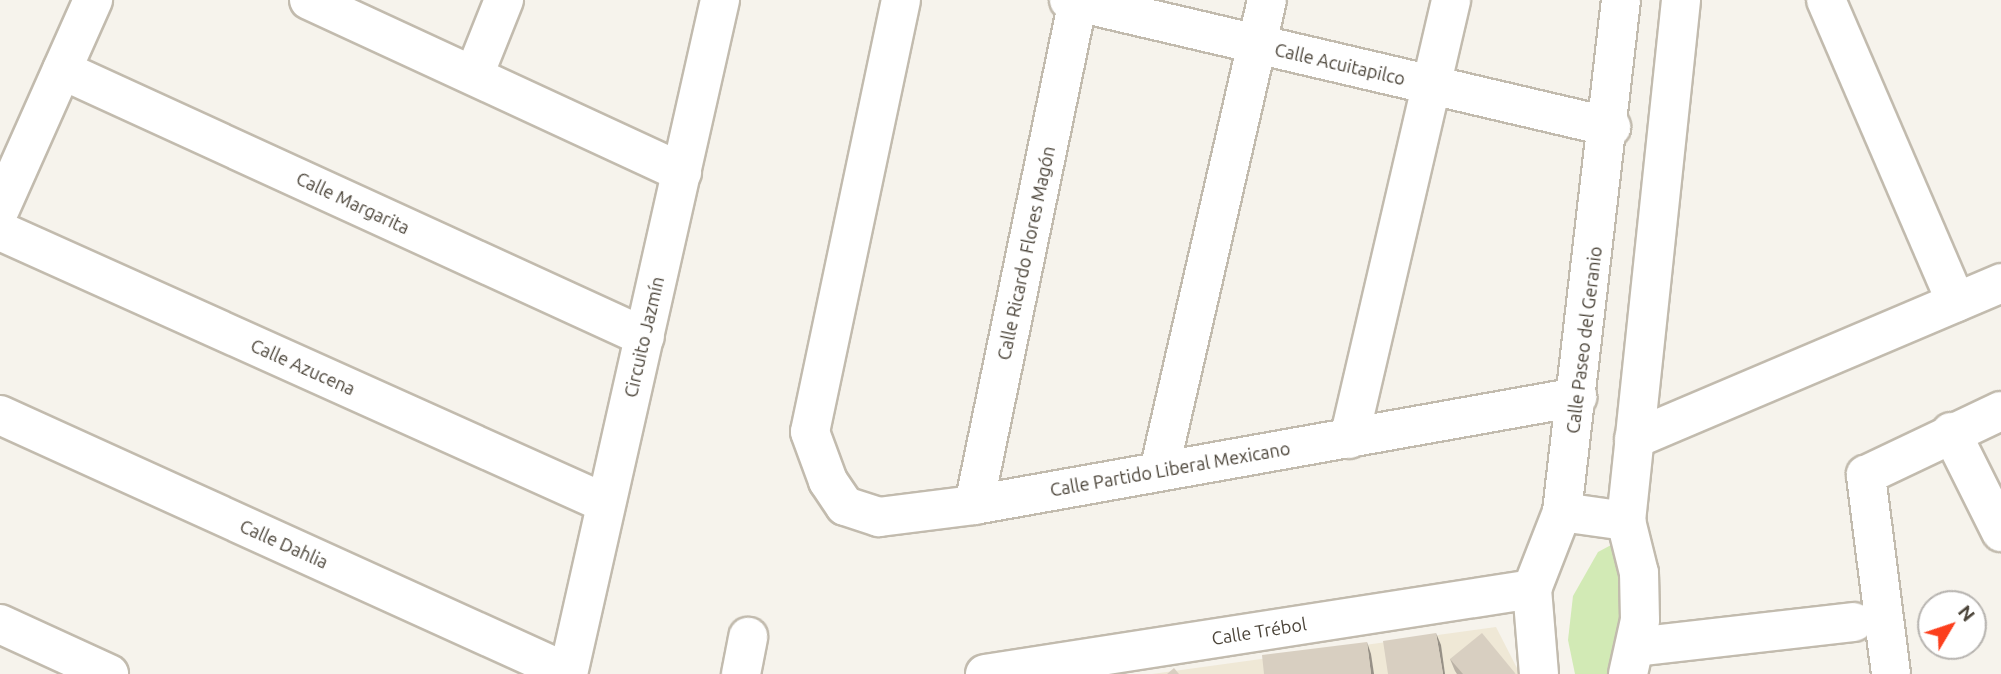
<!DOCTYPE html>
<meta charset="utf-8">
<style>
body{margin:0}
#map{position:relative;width:2001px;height:674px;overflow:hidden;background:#f6f3ec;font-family:Ubuntu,sans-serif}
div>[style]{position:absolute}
.education>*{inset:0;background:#efe8d6}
.green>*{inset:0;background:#d2eab5}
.roads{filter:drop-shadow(2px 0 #c2bbae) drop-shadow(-2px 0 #c2bbae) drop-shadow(0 2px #c2bbae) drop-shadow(0 -2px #c2bbae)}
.minor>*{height:38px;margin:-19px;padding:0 19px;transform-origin:19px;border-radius:19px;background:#fff}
.wall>*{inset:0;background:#bab2a6}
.shaded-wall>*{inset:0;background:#979187}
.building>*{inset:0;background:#d8cfc1}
span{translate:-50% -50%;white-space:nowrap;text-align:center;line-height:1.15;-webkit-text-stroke:5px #fff;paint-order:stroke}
.street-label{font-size:18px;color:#4b4439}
.north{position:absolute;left:1917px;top:590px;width:70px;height:70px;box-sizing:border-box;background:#fff;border:2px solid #b7b4b0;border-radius:50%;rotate:51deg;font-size:19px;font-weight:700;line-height:28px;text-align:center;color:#4b4439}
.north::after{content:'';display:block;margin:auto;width:24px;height:32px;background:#fc3f1d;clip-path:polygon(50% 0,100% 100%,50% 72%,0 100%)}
</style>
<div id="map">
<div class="education">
<div style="clip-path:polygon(1496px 627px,1520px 674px,1152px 674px)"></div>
</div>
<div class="green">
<div style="clip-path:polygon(1613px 544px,1627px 594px,1615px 664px,1609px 674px,1575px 674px,1568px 640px,1573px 596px,1598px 552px)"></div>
</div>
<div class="roads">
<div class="minor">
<div style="left:309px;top:0;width:411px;rotate:24.8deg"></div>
<div style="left:901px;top:0;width:441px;rotate:101.9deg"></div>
<div style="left:810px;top:432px;width:52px;rotate:69.8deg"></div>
<div style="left:828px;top:481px;width:30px;rotate:56deg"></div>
<div style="left:845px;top:506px;width:36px;rotate:18deg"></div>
<div style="left:879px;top:517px;width:96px;rotate:-7.2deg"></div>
<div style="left:974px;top:505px;width:613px;rotate:-10.15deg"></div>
<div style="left:1069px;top:0;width:557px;rotate:13.19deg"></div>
<div style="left:1826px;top:0;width:329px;rotate:66.7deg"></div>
<div style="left:62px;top:70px;width:641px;rotate:24.61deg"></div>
<div style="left:474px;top:75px;width:81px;rotate:-68.2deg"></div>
<div style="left:0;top:209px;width:229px;rotate:-66deg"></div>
<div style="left:0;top:231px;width:663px;rotate:24.21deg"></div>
<div style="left:0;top:415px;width:624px;rotate:24.43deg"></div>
<div style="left:1951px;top:432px;width:112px;rotate:63.4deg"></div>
<div style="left:1349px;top:439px;width:451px;rotate:-76.9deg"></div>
<div style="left:1634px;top:439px;width:399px;rotate:-23deg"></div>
<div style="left:1160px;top:467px;width:479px;rotate:-77.1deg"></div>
<div style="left:974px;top:505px;width:516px;rotate:-78.36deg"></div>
<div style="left:1562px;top:512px;width:65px;rotate:8deg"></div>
<div style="left:0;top:624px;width:120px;rotate:24.6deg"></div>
<div style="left:1635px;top:647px;width:220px;rotate:-6.5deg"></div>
<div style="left:568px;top:674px;width:691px;rotate:-77.29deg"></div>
<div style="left:741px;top:674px;width:38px;rotate:-79deg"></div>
<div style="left:985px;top:674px;width:554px;rotate:-8.83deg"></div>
<div style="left:1539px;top:674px;width:85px;rotate:-94.7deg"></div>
<div style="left:1532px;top:589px;width:83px;rotate:-68.7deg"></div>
<div style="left:1562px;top:512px;width:515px;rotate:-83.43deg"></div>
<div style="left:1628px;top:674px;width:55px;rotate:-77.5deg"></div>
<div style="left:1640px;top:620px;width:47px;rotate:-91.2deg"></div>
<div style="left:1639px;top:573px;width:54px;rotate:-104deg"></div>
<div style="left:1626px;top:521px;width:524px;rotate:-83.97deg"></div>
<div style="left:1891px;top:674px;width:201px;rotate:-97.2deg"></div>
<div style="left:1866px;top:475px;width:149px;rotate:-25.4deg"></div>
</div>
</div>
<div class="wall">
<div style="clip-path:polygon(1450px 659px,1516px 674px,1457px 674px,1455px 671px)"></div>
</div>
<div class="shaded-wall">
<div style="clip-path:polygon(1436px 633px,1441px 645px,1445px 674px,1443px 674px)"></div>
<div style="clip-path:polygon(1367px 642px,1371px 654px,1374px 674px,1371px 674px)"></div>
</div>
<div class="building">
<div style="clip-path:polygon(1436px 633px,1443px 674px,1388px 674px,1383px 641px)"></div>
<div style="clip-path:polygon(1482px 633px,1515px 673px,1514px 674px,1463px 674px,1450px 659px)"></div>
<div style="clip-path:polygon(1367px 642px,1371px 674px,1264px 674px,1262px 655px)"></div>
<div style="clip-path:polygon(1174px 668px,1179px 674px,1167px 674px)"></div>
</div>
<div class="street-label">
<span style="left:1340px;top:64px;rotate:13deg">Calle Acuitapilco</span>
<span style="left:353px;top:203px;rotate:25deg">Calle Margarita</span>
<span style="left:1026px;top:253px;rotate:-78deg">Calle Ricardo Flores Magón</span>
<span style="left:644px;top:337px;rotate:-77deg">Circuito Jazmín</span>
<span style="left:1584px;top:340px;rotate:-83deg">Calle Paseo del Geranio</span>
<span style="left:303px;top:367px;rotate:24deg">Calle Azucena</span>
<span style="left:1170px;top:469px;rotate:-10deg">Calle Partido Liberal Mexicano</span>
<span style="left:284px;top:544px;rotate:24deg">Calle Dahlia</span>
<span style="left:1259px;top:631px;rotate:-9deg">Calle Trébol</span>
</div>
<div class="north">N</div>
</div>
